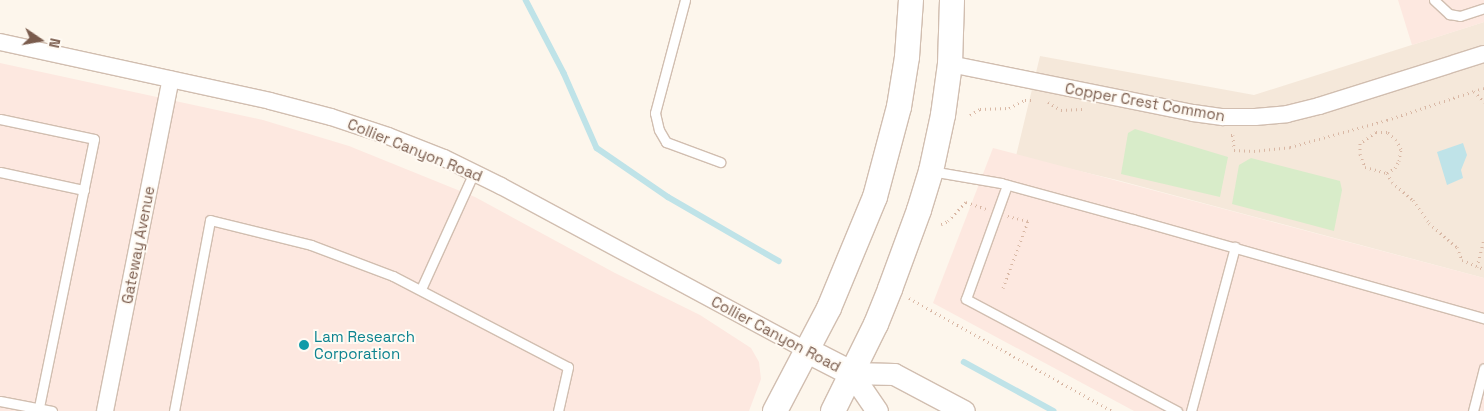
<!DOCTYPE html>
<style>
body{margin:0}
#map{position:relative;width:1484px;height:411px;overflow:hidden;background:#fdf6ec;font-family:"Space Grotesk",sans-serif}
div>[style]{position:absolute}
.residential>*{inset:0;background:#f5e8da}
.commercial>*{inset:0;background:#fde8e0}
.green>*{inset:0;background:#d8ecc9}
.water>*{inset:0;background:#bfe3e8}
.stream>*{height:5.5px;margin:-2.75px;padding:0 2.75px;transform-origin:2.75px;border-radius:2.75px;background:#bfe3e8}
.path>*{height:3px;margin-top:-1.5px;transform-origin:0;background:repeating-linear-gradient(90deg,#d9b8a5 0 1px,transparent 0 5px)}
.roads{filter:drop-shadow(1px 0 #d1beb0) drop-shadow(-1px 0 #d1beb0) drop-shadow(0 1px #d1beb0) drop-shadow(0 -1px #d1beb0)}
.service>*{height:9px;margin:-4.5px;padding:0 4.5px;transform-origin:4.5px;border-radius:4.5px;background:#fff}
.minor>*{height:16px;margin:-8px;padding:0 8px;transform-origin:8px;border-radius:8px;background:#fff}
.tertiary>*{height:21px;margin:-10.5px;padding:0 10.5px;transform-origin:10.5px;border-radius:10.5px;background:#fff}
.secondary>*{height:24px;margin:-12px;padding:0 12px;transform-origin:12px;border-radius:12px;background:#fff}
.dots>*{width:14px;height:14px;translate:-50% -50%;box-sizing:border-box;border:2px solid #fffaf3;border-radius:50%}
span{translate:-50% -50%;white-space:nowrap;text-align:center;line-height:1.15;-webkit-text-stroke:4px #fffaf3;paint-order:stroke}
.street-label{font-size:15px;color:#7a5c4d}
.culture-label{font-size:15px;color:#0d838f}
.left{translate:0 -50%;text-align:left}
.north{position:absolute;left:15px;top:15px;width:50px;height:50px;-webkit-text-stroke:4px #fffaf3;paint-order:stroke;rotate:102deg;font-size:14px;font-weight:700;line-height:20px;text-align:center;color:#7a5c4d}
.north::after{content:'';display:block;margin:auto;width:18px;height:22px;background:#7a5c4d;clip-path:polygon(50% 0,100% 100%,50% 72%,0 100%)}
</style>
<div id="map">
<div class="residential">
<div style="clip-path:polygon(1484px 22px,1484px 278px,1117px 180px,1016px 156px,1040px 56px,1254px 95px)"></div>
</div>
<div class="commercial">
<div style="clip-path:polygon(1398px 0,1484px 0,1484px 22px,1412px 45px)"></div>
<div style="clip-path:polygon(0 63px,263px 120px,349px 146px,475px 197px,615px 273px,700px 315px,751px 348px,759px 362px,761px 379px,749px 411px,0 411px)"></div>
<div style="clip-path:polygon(993px 148px,1484px 278px,1484px 411px,1134px 411px,933px 303px)"></div>
</div>
<div class="green">
<div style="clip-path:polygon(1135px 129px,1228px 157px,1220px 197px,1121px 174px,1128px 133px)"></div>
<div style="clip-path:polygon(1251px 158px,1340px 181px,1342px 190px,1334px 231px,1232px 204px,1239px 165px)"></div>
</div>
<div class="water">
<div style="clip-path:polygon(1463px 143px,1467px 155px,1461px 170px,1463px 178px,1447px 185px,1437px 152px)"></div>
</div>
<div class="stream">
<div style="left:526px;top:0;width:82px;rotate:62.5deg"></div>
<div style="left:564px;top:73px;width:82px;rotate:66.3deg"></div>
<div style="left:597px;top:148px;width:86px;rotate:34.6deg"></div>
<div style="left:668px;top:197px;width:128px;rotate:30deg"></div>
<div style="left:964px;top:362px;width:102px;rotate:28.6deg"></div>
</div>
<div class="path">
<div style="left:1484px;top:88px;width:10px;rotate:163deg"></div>
<div style="left:1474px;top:91px;width:15px;rotate:48deg"></div>
<div style="left:1048px;top:102px;width:15px;rotate:32deg"></div>
<div style="left:1061px;top:110px;width:21px;rotate:-3deg"></div>
<div style="left:970px;top:115px;width:12px;rotate:-31deg"></div>
<div style="left:980px;top:109px;width:29px;rotate:-2deg"></div>
<div style="left:1009px;top:108px;width:18px;rotate:-27deg"></div>
<div style="left:1025px;top:100px;width:7px"></div>
<div style="left:1231px;top:135px;width:2px"></div>
<div style="left:1233px;top:135px;width:15px;rotate:86deg"></div>
<div style="left:1234px;top:150px;width:20px;rotate:3deg"></div>
<div style="left:1254px;top:151px;width:36px;rotate:-6deg"></div>
<div style="left:1290px;top:147px;width:101px;rotate:-15.6deg"></div>
<div style="left:1387px;top:120px;width:92px;rotate:-18.4deg"></div>
<div style="left:1387px;top:173px;width:9px;rotate:-32deg"></div>
<div style="left:1395px;top:168px;width:8px;rotate:-60deg"></div>
<div style="left:1399px;top:161px;width:12px;rotate:-81deg"></div>
<div style="left:1401px;top:149px;width:10px;rotate:-119deg"></div>
<div style="left:1396px;top:140px;width:12px;rotate:-138deg"></div>
<div style="left:1387px;top:132px;width:11px;rotate:180deg"></div>
<div style="left:1376px;top:132px;width:19px;rotate:145deg"></div>
<div style="left:1360px;top:143px;width:11px;rotate:90deg"></div>
<div style="left:1360px;top:154px;width:14px;rotate:69deg"></div>
<div style="left:1365px;top:167px;width:23px;rotate:15deg"></div>
<div style="left:1387px;top:173px;width:10px;rotate:61deg"></div>
<div style="left:1392px;top:182px;width:28px;rotate:41deg"></div>
<div style="left:1413px;top:200px;width:28px;rotate:55deg"></div>
<div style="left:1429px;top:223px;width:37px;rotate:41deg"></div>
<div style="left:1457px;top:247px;width:14px;rotate:69deg"></div>
<div style="left:1462px;top:260px;width:24px;rotate:22deg"></div>
<div style="left:941px;top:224px;width:8px;rotate:-23deg"></div>
<div style="left:948px;top:221px;width:26px;rotate:-47deg"></div>
<div style="left:966px;top:202px;width:21px;rotate:19deg"></div>
<div style="left:1477px;top:267px;width:30px;rotate:-76deg"></div>
<div style="left:1003px;top:288px;width:72px;rotate:-69.5deg"></div>
<div style="left:1028px;top:221px;width:21px;rotate:-166deg"></div>
<div style="left:909px;top:298px;width:232px;rotate:29.1deg"></div>
</div>
<div class="roads">
<div class="service">
<div style="left:685px;top:0;width:117px;rotate:104.9deg"></div>
<div style="left:655px;top:113px;width:17px;rotate:77deg"></div>
<div style="left:659px;top:130px;width:14px;rotate:60deg"></div>
<div style="left:666px;top:142px;width:58px;rotate:20.3deg"></div>
<div style="left:1434px;top:0;width:21px;rotate:43deg"></div>
<div style="left:1449px;top:14px;width:11px;rotate:10deg"></div>
<div style="left:1460px;top:16px;width:25px;rotate:-18deg"></div>
<div style="left:0;top:119px;width:96px;rotate:12deg"></div>
<div style="left:94px;top:139px;width:278px;rotate:101.6deg"></div>
<div style="left:931px;top:171px;width:71px;rotate:9.7deg"></div>
<div style="left:1001px;top:183px;width:137px;rotate:15.3deg"></div>
<div style="left:1133px;top:219px;width:365px;rotate:15.8deg"></div>
<div style="left:0;top:172px;width:86px;rotate:12.1deg"></div>
<div style="left:1007px;top:185px;width:121px;rotate:109.8deg"></div>
<div style="left:966px;top:299px;width:239px;rotate:28deg"></div>
<div style="left:421px;top:289px;width:128px;rotate:-65.6deg"></div>
<div style="left:0;top:401px;width:53px;rotate:10.9deg"></div>
<div style="left:174px;top:411px;width:194px;rotate:-79.3deg"></div>
<div style="left:210px;top:220px;width:104px;rotate:13.9deg"></div>
<div style="left:311px;top:245px;width:88px;rotate:20.7deg"></div>
<div style="left:393px;top:276px;width:197px;rotate:27.5deg"></div>
<div style="left:568px;top:367px;width:45px;rotate:102.8deg"></div>
<div style="left:1191px;top:411px;width:170px;rotate:-75deg"></div>
<div style="left:1473px;top:411px;width:44px;rotate:-75.7deg"></div>
</div>
<div class="minor">
<div style="left:0;top:42px;width:276px;rotate:12.3deg"></div>
<div style="left:270px;top:101px;width:63px;rotate:14.7deg"></div>
<div style="left:331px;top:117px;width:60px;rotate:18.4deg"></div>
<div style="left:388px;top:136px;width:60px;rotate:21.4deg"></div>
<div style="left:444px;top:158px;width:64px;rotate:26.2deg"></div>
<div style="left:501px;top:186px;width:346px;rotate:28.3deg"></div>
<div style="left:950px;top:64px;width:248px;rotate:11.4deg"></div>
<div style="left:1193px;top:113px;width:30px;rotate:8deg"></div>
<div style="left:1223px;top:117px;width:32px"></div>
<div style="left:1255px;top:117px;width:32px;rotate:-5deg"></div>
<div style="left:1287px;top:114px;width:33px;rotate:-14deg"></div>
<div style="left:1319px;top:106px;width:173px;rotate:-17.5deg"></div>
<div style="left:105px;top:411px;width:338px;rotate:-78.8deg"></div>
</div>
<div class="tertiary">
<div style="left:851px;top:373px;width:43px;rotate:1.3deg"></div>
<div style="left:894px;top:374px;width:79px;rotate:27.9deg"></div>
<div style="left:851px;top:373px;width:46px;rotate:55.6deg"></div>
</div>
<div class="secondary">
<div style="left:806px;top:350px;width:51px;rotate:27.1deg"></div>
<div style="left:775px;top:411px;width:116px;rotate:-62.3deg"></div>
<div style="left:829px;top:308px;width:120px;rotate:-67.5deg"></div>
<div style="left:875px;top:197px;width:93px;rotate:-75.1deg"></div>
<div style="left:899px;top:107px;width:51px;rotate:-80.9deg"></div>
<div style="left:907px;top:57px;width:57px;rotate:-86deg"></div>
<div style="left:833px;top:411px;width:97px;rotate:-63.7deg"></div>
<div style="left:876px;top:324px;width:38px;rotate:-68deg"></div>
<div style="left:890px;top:289px;width:84px;rotate:-69.8deg"></div>
<div style="left:919px;top:210px;width:41px;rotate:-72.9deg"></div>
<div style="left:931px;top:171px;width:57px;rotate:-77.9deg"></div>
<div style="left:943px;top:115px;width:51px;rotate:-82.2deg"></div>
<div style="left:950px;top:64px;width:64px;rotate:-88.2deg"></div>
</div>
</div>
<div class="dots">
<div style="left:304px;top:345px;background:#0f9aa8"></div>
</div>
<div class="street-label">
<span style="left:1145px;top:102px;rotate:10deg">Copper Crest Common</span>
<span style="left:415px;top:150px;rotate:22deg">Collier Canyon Road</span>
<span style="left:138px;top:245px;rotate:-79deg">Gateway Avenue</span>
<span style="left:776px;top:334px;rotate:28deg">Collier Canyon Road</span>
</div>
<div class="culture-label">
<span class="left" style="left:314px;top:345px">Lam Research<br>Corporation</span>
</div>
<div class="north">N</div>
</div>
